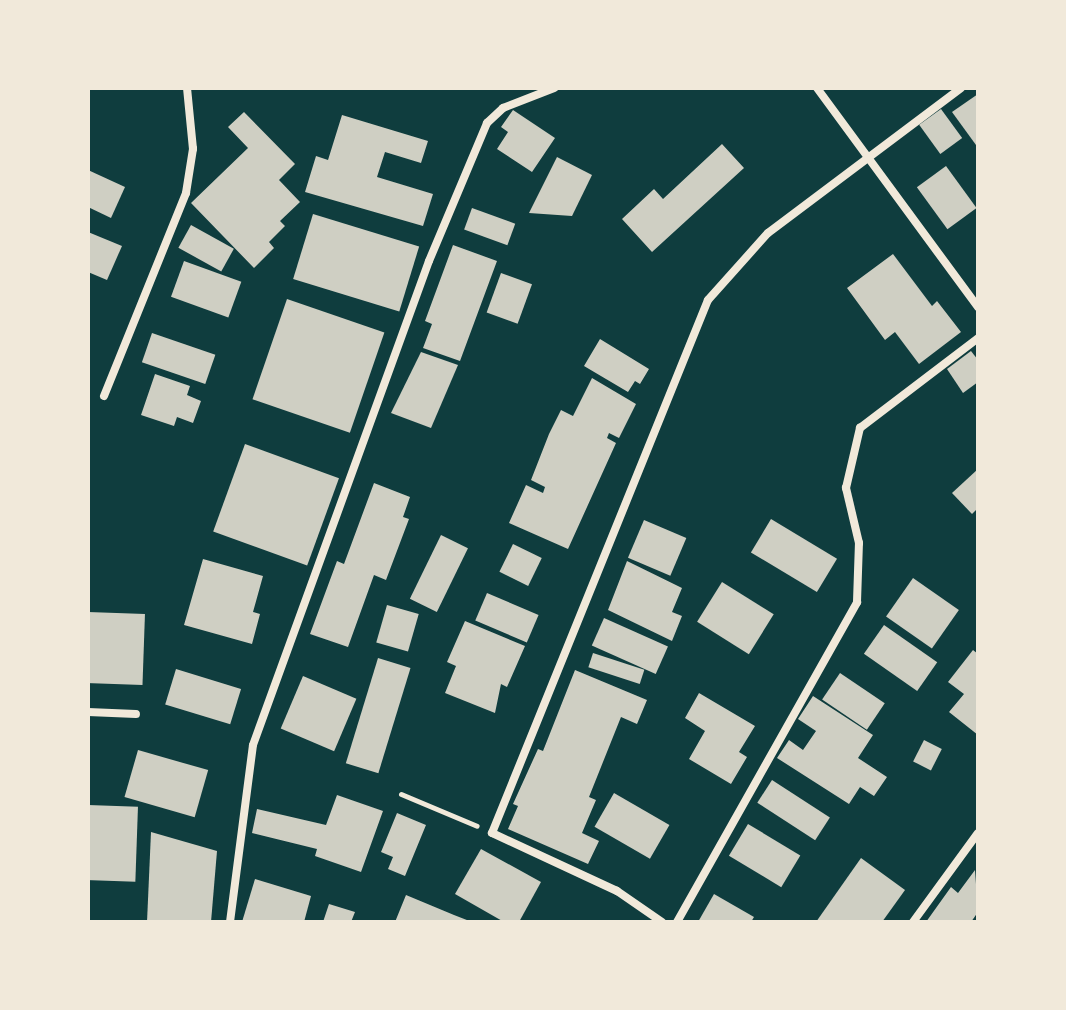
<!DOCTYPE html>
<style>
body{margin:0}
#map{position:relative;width:1066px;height:1010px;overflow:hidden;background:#0f3d3e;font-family:Mulish,sans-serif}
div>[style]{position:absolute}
.building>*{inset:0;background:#cfcfc3;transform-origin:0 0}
.path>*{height:5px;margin:-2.5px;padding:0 2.5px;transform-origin:2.5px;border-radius:2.5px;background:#f1e9da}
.minor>*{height:8px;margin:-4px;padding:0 4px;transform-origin:4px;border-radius:4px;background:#f1e9da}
span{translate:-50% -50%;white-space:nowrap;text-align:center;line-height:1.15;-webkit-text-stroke:6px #f1e9da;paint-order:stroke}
.frame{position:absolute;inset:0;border:90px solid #f1e9da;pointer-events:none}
</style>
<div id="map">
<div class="building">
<div style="clip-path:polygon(978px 94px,978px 144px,976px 145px,952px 112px)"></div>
<div style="left:941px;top:109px;width:36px;height:27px;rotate:54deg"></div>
<div style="clip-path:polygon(513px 110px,555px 138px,532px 172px,497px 149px,508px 132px,501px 127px)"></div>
<div style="clip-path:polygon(244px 112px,295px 164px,279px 180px,300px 202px,280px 221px,285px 226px,269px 242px,274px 248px,254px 268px,191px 203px,248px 148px,228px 127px)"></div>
<div style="clip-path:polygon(342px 115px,428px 141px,421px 163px,385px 152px,377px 177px,433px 194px,423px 226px,305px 192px,316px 156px,328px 160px)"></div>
<div style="clip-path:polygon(722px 144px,744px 168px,652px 252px,622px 219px,654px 189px,663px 199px)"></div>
<div style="clip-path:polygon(557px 157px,592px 175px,572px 216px,529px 213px)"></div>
<div style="left:946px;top:166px;width:52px;height:36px;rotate:54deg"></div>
<div style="clip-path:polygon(88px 170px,125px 187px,111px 218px,88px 207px)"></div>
<div style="left:472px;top:208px;width:46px;height:23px;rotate:20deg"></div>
<div style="left:313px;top:214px;width:111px;height:68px;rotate:17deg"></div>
<div style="left:191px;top:225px;width:49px;height:26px;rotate:29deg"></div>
<div style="clip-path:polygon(88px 232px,122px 246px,107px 280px,88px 272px)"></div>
<div style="clip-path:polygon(453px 245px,497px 261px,460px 361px,423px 348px,432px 324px,425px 321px)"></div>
<div style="clip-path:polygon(893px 254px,932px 306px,937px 301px,961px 332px,919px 364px,895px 332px,885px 340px,847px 288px)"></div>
<div style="left:184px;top:261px;width:61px;height:38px;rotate:20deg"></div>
<div style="left:501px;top:273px;width:33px;height:42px;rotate:20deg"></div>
<div style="left:287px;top:299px;width:103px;height:106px;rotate:19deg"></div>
<div style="left:152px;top:333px;width:67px;height:31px;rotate:19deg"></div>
<div style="clip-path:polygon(600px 339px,649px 369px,640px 384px,635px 381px,628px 392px,584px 366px)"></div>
<div style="clip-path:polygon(971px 351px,978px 360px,978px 382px,963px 393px,947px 369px)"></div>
<div style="clip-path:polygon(421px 352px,458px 365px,431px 428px,391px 413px)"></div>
<div style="clip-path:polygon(155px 374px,190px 386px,187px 395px,201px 401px,193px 423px,177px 417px,174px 426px,141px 415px)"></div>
<div style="clip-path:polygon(592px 378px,636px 404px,619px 438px,609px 433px,607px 438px,616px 443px,568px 549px,509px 523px,526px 485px,543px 493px,545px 487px,531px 480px,549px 434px,561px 410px,573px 416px)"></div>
<div style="left:245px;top:444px;width:100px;height:93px;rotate:20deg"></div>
<div style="clip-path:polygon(978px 469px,978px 508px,972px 514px,952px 493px)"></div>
<div style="clip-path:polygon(374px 483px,410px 497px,403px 517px,409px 519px,386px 580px,374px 575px,348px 647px,310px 634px,337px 561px,344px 564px)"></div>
<div style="left:771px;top:519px;width:77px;height:39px;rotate:31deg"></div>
<div style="left:644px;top:520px;width:46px;height:41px;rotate:23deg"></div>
<div style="left:441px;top:535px;width:30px;height:71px;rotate:26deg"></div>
<div style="left:513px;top:544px;width:32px;height:31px;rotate:26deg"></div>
<div style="clip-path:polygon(203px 559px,263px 576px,253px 612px,260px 614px,252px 644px,184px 625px)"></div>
<div style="clip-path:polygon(627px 561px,682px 588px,672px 612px,682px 616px,672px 641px,608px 610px)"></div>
<div style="left:913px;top:578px;width:56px;height:47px;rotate:35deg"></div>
<div style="left:722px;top:582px;width:61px;height:47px;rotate:32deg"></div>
<div style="left:487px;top:593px;width:56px;height:30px;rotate:23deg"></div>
<div style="left:387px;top:605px;width:33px;height:39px;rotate:16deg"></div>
<div style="left:88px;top:612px;width:57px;height:71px;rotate:2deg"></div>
<div style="left:604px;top:618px;width:70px;height:30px;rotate:24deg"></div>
<div style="clip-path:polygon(465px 621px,525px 646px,507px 687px,501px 684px,495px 713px,445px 693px,456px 666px,447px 662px)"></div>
<div style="left:884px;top:625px;width:65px;height:35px;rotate:35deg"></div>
<div style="clip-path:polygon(973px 650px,978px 654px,978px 735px,949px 712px,964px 694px,948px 682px)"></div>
<div style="left:593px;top:653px;width:54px;height:15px;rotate:18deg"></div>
<div style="left:378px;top:658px;width:34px;height:110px;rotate:17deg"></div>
<div style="left:176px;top:669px;width:68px;height:37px;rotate:17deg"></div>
<div style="clip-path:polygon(575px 670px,647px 700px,637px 724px,621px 717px,589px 797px,596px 800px,582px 833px,599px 841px,588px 864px,508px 829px,518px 806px,513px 804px,538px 749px,543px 751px)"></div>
<div style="left:840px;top:673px;width:54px;height:32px;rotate:34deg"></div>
<div style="left:303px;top:676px;width:58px;height:57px;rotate:23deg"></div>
<div style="clip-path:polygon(699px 693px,755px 726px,739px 752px,747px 757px,731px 784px,689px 759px,705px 731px,685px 718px)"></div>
<div style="clip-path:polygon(813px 696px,873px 735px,858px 758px,887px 777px,874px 796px,860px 787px,849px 804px,777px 758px,789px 740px,803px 750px,816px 731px,798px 719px)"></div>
<div style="left:924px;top:740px;width:20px;height:24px;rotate:27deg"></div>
<div style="left:138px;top:750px;width:73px;height:49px;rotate:16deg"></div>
<div style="left:772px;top:780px;width:69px;height:27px;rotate:33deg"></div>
<div style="left:614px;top:793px;width:64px;height:39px;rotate:30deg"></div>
<div style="clip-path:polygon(337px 795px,383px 811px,361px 872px,315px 856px,317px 849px,252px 833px,257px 809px,326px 825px)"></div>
<div style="left:88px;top:805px;width:50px;height:75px;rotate:2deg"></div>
<div style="clip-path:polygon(397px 813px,426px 825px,405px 876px,388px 869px,393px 857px,381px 852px)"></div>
<div style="left:748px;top:824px;width:61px;height:37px;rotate:31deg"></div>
<div style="clip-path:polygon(151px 832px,217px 851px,211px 922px,147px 922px)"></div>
<div style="clip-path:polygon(481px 849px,541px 882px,519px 922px,504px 922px,455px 894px)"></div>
<div style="clip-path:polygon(861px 858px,905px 890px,882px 922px,816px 922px)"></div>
<div style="clip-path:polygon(975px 870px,978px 912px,971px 922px,926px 922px,951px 887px,958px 893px)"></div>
<div style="clip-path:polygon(255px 879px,311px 896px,304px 922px,242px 922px)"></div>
<div style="clip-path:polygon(714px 894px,754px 917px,751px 922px,698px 922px)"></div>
<div style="clip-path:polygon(406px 895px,454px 915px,472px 922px,395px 922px)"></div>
<div style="clip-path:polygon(329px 904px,355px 912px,351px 922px,323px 922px)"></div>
</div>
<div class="path">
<div style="left:401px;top:794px;width:82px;rotate:22.8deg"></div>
</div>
<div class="minor">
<div style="left:817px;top:88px;width:272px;rotate:53.7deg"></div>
<div style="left:104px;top:396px;width:219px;rotate:-68deg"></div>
<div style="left:186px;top:193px;width:45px;rotate:-81deg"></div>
<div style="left:193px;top:149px;width:61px;rotate:-95.6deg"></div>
<div style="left:88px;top:712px;width:48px;rotate:2.4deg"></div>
<div style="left:230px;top:922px;width:178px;rotate:-82.6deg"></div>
<div style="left:253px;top:745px;width:515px;rotate:-70.02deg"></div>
<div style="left:429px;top:261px;width:150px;rotate:-67.2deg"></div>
<div style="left:487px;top:123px;width:22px;rotate:-43deg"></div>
<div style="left:503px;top:108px;width:55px;rotate:-21.4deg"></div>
<div style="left:662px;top:922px;width:55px;rotate:-145.4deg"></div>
<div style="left:617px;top:891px;width:138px;rotate:-155.1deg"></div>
<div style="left:492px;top:833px;width:575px;rotate:-67.94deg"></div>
<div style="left:708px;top:300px;width:90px;rotate:-48.2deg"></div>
<div style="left:768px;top:233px;width:241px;rotate:-36.9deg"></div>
<div style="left:677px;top:922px;width:367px;rotate:-60.6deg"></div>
<div style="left:857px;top:602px;width:59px;rotate:-88.1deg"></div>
<div style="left:859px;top:543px;width:57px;rotate:-103.3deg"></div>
<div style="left:846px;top:488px;width:62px;rotate:-76.9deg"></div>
<div style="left:860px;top:428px;width:148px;rotate:-37.3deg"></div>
<div style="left:913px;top:922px;width:110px;rotate:-53.9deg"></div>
</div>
<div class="frame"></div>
</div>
